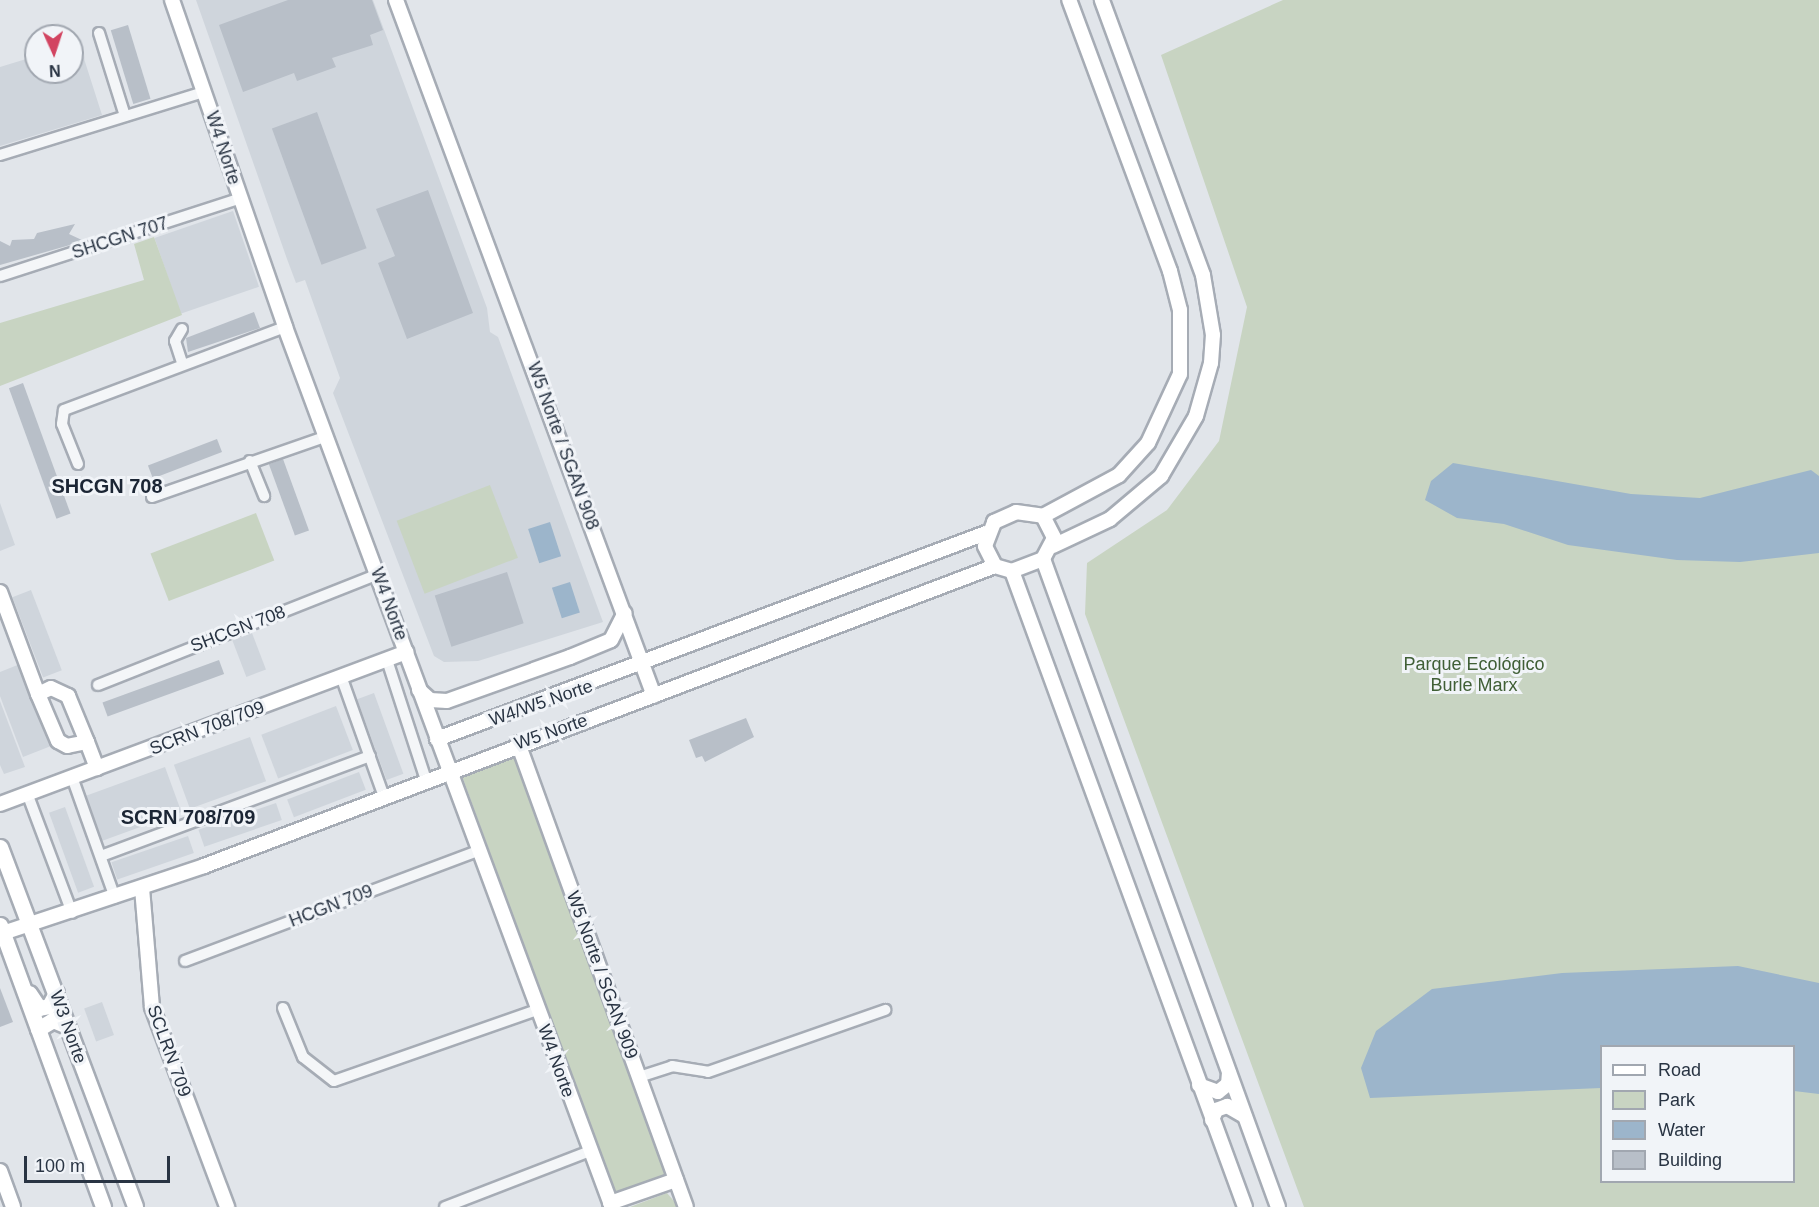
<!DOCTYPE html>
<meta charset="utf-8">
<style>
body{margin:0}
#map{position:relative;width:1819px;height:1207px;overflow:hidden;background:#e1e5ea;font-family:Arial,sans-serif}
div>[style]{position:absolute}
.built>*{inset:0;background:#cfd5dc;transform-origin:0 0}
.green>*{inset:0;background:#c8d4c2;transform-origin:0 0}
.water>*{inset:0;background:#9cb5cb;transform-origin:0 0}
.building>*{inset:0;background:#b8bfc8;transform-origin:0 0}
.roads{filter:drop-shadow(2px 0 #a6acb5) drop-shadow(-2px 0 #a6acb5) drop-shadow(0 2px #a6acb5) drop-shadow(0 -2px #a6acb5)}
.street>*{height:10px;margin:-5px;padding:0 5px;transform-origin:5px;border-radius:5px;background:#f4f6f8}
.secondary>*{height:14px;margin:-7px;padding:0 7px;transform-origin:7px;border-radius:7px;background:#fff}
.primary>*{height:15px;margin:-7.5px;padding:0 7.5px;transform-origin:7.5px;border-radius:7.5px;background:#fff}
span{translate:-50% -50%;white-space:nowrap;text-align:center;line-height:1.15;-webkit-text-stroke:6px #f1f4f8;paint-order:stroke}
.street-label{font-size:18px;color:#293443}
.park-label{font-size:18px;color:#405f36}
.neighbourhood-label{font-size:20px;color:#1b2534;font-weight:700}
.legend{position:absolute;left:1600px;top:1045px;width:195px;height:138px;box-sizing:border-box;background:#f1f4f8;border:2px solid #a1a7b0;margin:0;padding:8px 10px;list-style:none;font-size:18px;color:#293443}
.legend li{display:flex;align-items:center;gap:12px;height:30px}
.legend b{width:30px;border:2px solid #a1a7b0}
.north{position:absolute;left:24px;top:24px;width:60px;height:60px;box-sizing:border-box;background:#f1f4f8;border:2px solid #a1a7b0;border-radius:50%;rotate:177deg;font-size:16px;font-weight:700;line-height:24px;text-align:center;color:#293443}
.north::after{content:'';display:block;margin:auto;width:21px;height:27px;background:#d24461;clip-path:polygon(50% 0,100% 100%,50% 72%,0 100%)}
.scale{position:absolute;left:24px;top:1156px;width:146px;height:27px;box-sizing:border-box;border:3px solid #293443;border-top:0;padding-left:8px;font-size:18px;line-height:21px;white-space:nowrap;color:#293443;-webkit-text-stroke:4px #f1f4f8;paint-order:stroke}
</style>
<div id="map">
<div class="built">
<div style="clip-path:polygon(196px 0,373px 0,487px 308px,490px 332px,498px 337px,603px 622px,478px 661px,444px 662px,434px 656px,333px 393px,340px 378px,305px 280px,296px 283px,287px 259px)"></div>
<div style="clip-path:polygon(79px 43px,102px 115px,0 146px,0 67px,36px 56px,36px 72px,72px 72px,72px 45px)"></div>
<div style="left:233px;top:211px;width:80px;height:83px;rotate:71deg"></div>
<div style="clip-path:polygon(0 503px,15px 545px,0 551px)"></div>
<div style="left:31px;top:590px;width:86px;height:20px;rotate:69deg"></div>
<div style="left:252px;top:633px;width:39px;height:21px;rotate:69deg"></div>
<div style="clip-path:polygon(20px 664px,51px 746px,23px 757px,0 696px,0 672px)"></div>
<div style="left:374px;top:693px;width:86px;height:18px;rotate:70deg"></div>
<div style="clip-path:polygon(0 701px,25px 767px,4px 774px,0 765px)"></div>
<div style="left:336px;top:706px;width:47px;height:80px;rotate:69deg"></div>
<div style="left:250px;top:737px;width:47px;height:81px;rotate:70deg"></div>
<div style="left:165px;top:767px;width:48px;height:84px;rotate:70deg"></div>
<div style="left:359px;top:772px;width:19px;height:77px;rotate:69deg"></div>
<div style="left:276px;top:803px;width:18px;height:82px;rotate:71deg"></div>
<div style="left:65px;top:807px;width:85px;height:17px;rotate:70deg"></div>
<div style="left:188px;top:836px;width:18px;height:81px;rotate:71deg"></div>
<div style="left:102px;top:1002px;width:35px;height:19px;rotate:70deg"></div>
</div>
<div class="green">
<div style="clip-path:polygon(evenodd,1283px 0,1819px 0,1819px 1207px,1304px 1207px,1085px 614px,1087px 563px,1167px 510px,1219px 441px,1247px 307px,1161px 55px,1283px 0,1602px 1046px,1794px 1046px,1794px 1182px,1602px 1182px,1602px 1046px)"></div>
<div style="clip-path:polygon(154px 237px,182px 315px,0 386px,0 323px,144px 280px,134px 244px)"></div>
<div style="left:490px;top:485px;width:78px;height:100px;rotate:69deg"></div>
<div style="left:256px;top:513px;width:51px;height:113px;rotate:69deg"></div>
<div style="clip-path:polygon(514px 754px,667px 1176px,621px 1196px,613px 1191px,462px 776px)"></div>
<div style="clip-path:polygon(667px 1193px,679px 1207px,630px 1207px)"></div>
</div>
<div class="water">
<div style="clip-path:polygon(1453px 463px,1631px 494px,1700px 498px,1811px 470px,1819px 476px,1819px 553px,1740px 562px,1677px 560px,1568px 545px,1504px 524px,1457px 518px,1425px 500px,1431px 481px)"></div>
<div style="left:550px;top:522px;width:36px;height:23px;rotate:72deg"></div>
<div style="left:570px;top:582px;width:32px;height:19px;rotate:72deg"></div>
<div style="clip-path:polygon(1738px 966px,1819px 983px,1819px 1094px,1794px 1091px,1794px 1046px,1602px 1046px,1601px 1088px,1370px 1098px,1361px 1068px,1376px 1031px,1432px 989px,1562px 973px)"></div>
</div>
<div class="building">
<div style="clip-path:polygon(288px 0,372px 0,383px 30px,370px 35px,373px 45px,332px 58px,336px 67px,297px 81px,294px 73px,243px 92px,219px 25px)"></div>
<div style="left:128px;top:25px;width:77px;height:18px;rotate:73deg"></div>
<div style="left:317px;top:112px;width:145px;height:48px;rotate:70deg"></div>
<div style="clip-path:polygon(428px 190px,473px 313px,407px 339px,378px 263px,395px 256px,376px 209px)"></div>
<div style="clip-path:polygon(75px 224px,69px 234px,84px 241px,0 265px,0 241px,10px 246px,12px 240px,34px 239px,37px 233px)"></div>
<div style="clip-path:polygon(254px 312px,260px 328px,188px 352px,186px 338px)"></div>
<div style="left:23px;top:383px;width:139px;height:15px;rotate:70deg"></div>
<div style="left:217px;top:439px;width:14px;height:74px;rotate:69deg"></div>
<div style="left:283px;top:459px;width:76px;height:15px;rotate:70deg"></div>
<div style="left:507px;top:572px;width:54px;height:76px;rotate:72deg"></div>
<div style="left:219px;top:660px;width:15px;height:124px;rotate:70deg"></div>
<div style="clip-path:polygon(746px 718px,754px 737px,705px 762px,702px 756px,696px 758px,689px 740px)"></div>
<div style="clip-path:polygon(0 988px,13px 1022px,0 1027px)"></div>
</div>
<div class="roads">
<div class="street">
<div style="left:99px;top:33px;width:87px;rotate:72.6deg"></div>
<div style="left:0;top:155px;width:214px;rotate:-17.2deg"></div>
<div style="left:0;top:276px;width:251px;rotate:-17.9deg"></div>
<div style="left:182px;top:329px;width:14px;rotate:120deg"></div>
<div style="left:175px;top:341px;width:25px;rotate:72deg"></div>
<div style="left:250px;top:461px;width:38px;rotate:68deg"></div>
<div style="left:78px;top:464px;width:43px;rotate:-111.8deg"></div>
<div style="left:62px;top:424px;width:14px;rotate:-82deg"></div>
<div style="left:64px;top:410px;width:236px;rotate:-20.6deg"></div>
<div style="left:152px;top:497px;width:185px;rotate:-19.2deg"></div>
<div style="left:387px;top:660px;width:126px;rotate:72deg"></div>
<div style="left:341px;top:676px;width:128px;rotate:70.4deg"></div>
<div style="left:98px;top:685px;width:301px;rotate:-21.6deg"></div>
<div style="left:72px;top:777px;width:128px;rotate:70.4deg"></div>
<div style="left:27px;top:793px;width:128px;rotate:69.4deg"></div>
<div style="left:101px;top:856px;width:287px;rotate:-20.4deg"></div>
<div style="left:185px;top:961px;width:313px;rotate:-20.6deg"></div>
<div style="left:283px;top:1008px;width:53px;rotate:67.8deg"></div>
<div style="left:303px;top:1057px;width:39px;rotate:38deg"></div>
<div style="left:334px;top:1081px;width:215px;rotate:-19.3deg"></div>
<div style="left:639px;top:1077px;width:35px;rotate:-18deg"></div>
<div style="left:672px;top:1066px;width:36px;rotate:9deg"></div>
<div style="left:708px;top:1072px;width:188px;rotate:-19.3deg"></div>
<div style="left:445px;top:1207px;width:155px;rotate:-21.1deg"></div>
</div>
<div class="secondary">
<div style="left:172px;top:0;width:346px;rotate:70.9deg"></div>
<div style="left:285px;top:327px;width:939px;rotate:69.62deg"></div>
<div style="left:396px;top:0;width:742px;rotate:69.66deg"></div>
<div style="left:1043px;top:516px;width:25px;rotate:63deg"></div>
<div style="left:1054px;top:538px;width:24px;rotate:118deg"></div>
<div style="left:1043px;top:559px;width:33px;rotate:159deg"></div>
<div style="left:1012px;top:571px;width:18px;rotate:-164deg"></div>
<div style="left:995px;top:566px;width:22px;rotate:-117deg"></div>
<div style="left:985px;top:546px;width:26px;rotate:-69deg"></div>
<div style="left:994px;top:522px;width:24px;rotate:-24deg"></div>
<div style="left:1016px;top:512px;width:27px;rotate:8deg"></div>
<div style="left:1043px;top:516px;width:86px;rotate:-28.3deg"></div>
<div style="left:1119px;top:475px;width:43px;rotate:-47.8deg"></div>
<div style="left:1148px;top:443px;width:76px;rotate:-65.1deg"></div>
<div style="left:1180px;top:374px;width:64px;rotate:-90deg"></div>
<div style="left:1180px;top:310px;width:40px;rotate:-104.4deg"></div>
<div style="left:1170px;top:271px;width:289px;rotate:-110.4deg"></div>
<div style="left:1053px;top:546px;width:63px;rotate:-25.3deg"></div>
<div style="left:1110px;top:519px;width:67px;rotate:-40.1deg"></div>
<div style="left:1161px;top:476px;width:69px;rotate:-59.7deg"></div>
<div style="left:1196px;top:416px;width:55px;rotate:-74.2deg"></div>
<div style="left:1211px;top:363px;width:28px;rotate:-86deg"></div>
<div style="left:1213px;top:335px;width:61px;rotate:-99.5deg"></div>
<div style="left:1203px;top:275px;width:293px;rotate:-110.2deg"></div>
<div style="left:1043px;top:559px;width:689px;rotate:70.07deg"></div>
<div style="left:1012px;top:571px;width:677px;rotate:69.88deg"></div>
<div style="left:0;top:592px;width:109px;rotate:69.6deg"></div>
<div style="left:419px;top:690px;width:15px;rotate:42deg"></div>
<div style="left:430px;top:700px;width:17px;rotate:3deg"></div>
<div style="left:447px;top:701px;width:131px;rotate:-19.7deg"></div>
<div style="left:570px;top:657px;width:44px;rotate:-22.5deg"></div>
<div style="left:611px;top:640px;width:30px;rotate:-63deg"></div>
<div style="left:437px;top:739px;width:586px;rotate:-20.57deg"></div>
<div style="left:87px;top:742px;width:20px;rotate:169deg"></div>
<div style="left:67px;top:746px;width:10px;rotate:-151deg"></div>
<div style="left:58px;top:741px;width:51px;rotate:-113.1deg"></div>
<div style="left:38px;top:694px;width:14px;rotate:-25deg"></div>
<div style="left:51px;top:688px;width:19px;rotate:25deg"></div>
<div style="left:68px;top:696px;width:50px;rotate:67.6deg"></div>
<div style="left:87px;top:742px;width:28px;rotate:69deg"></div>
<div style="left:518px;top:743px;width:493px;rotate:70.1deg"></div>
<div style="left:0;top:804px;width:434px;rotate:-20.5deg"></div>
<div style="left:142px;top:888px;width:119px;rotate:85.2deg"></div>
<div style="left:152px;top:1007px;width:214px;rotate:69.4deg"></div>
<div style="left:0;top:934px;width:215px;rotate:-18.4deg"></div>
<div style="left:204px;top:866px;width:846px;rotate:-20.77deg"></div>
<div style="left:1199px;top:1085px;width:20px;rotate:20deg"></div>
<div style="left:1218px;top:1092px;width:13px;rotate:-39deg"></div>
<div style="left:1228px;top:1084px;width:11px;rotate:-85deg"></div>
<div style="left:1212px;top:1120px;width:11px;rotate:-68deg"></div>
<div style="left:1216px;top:1110px;width:12px;rotate:-20deg"></div>
<div style="left:1227px;top:1106px;width:20px;rotate:30deg"></div>
<div style="left:0;top:1171px;width:38px;rotate:70deg"></div>
<div style="left:610px;top:1203px;width:70px;rotate:-19.2deg"></div>
</div>
<div class="primary">
<div style="left:0;top:847px;width:384px;rotate:69.4deg"></div>
<div style="left:0;top:925px;width:300px;rotate:69.9deg"></div>
<div style="left:29px;top:993px;width:18px;rotate:56deg"></div>
<div style="left:39px;top:1008px;width:10px;rotate:-11deg"></div>
<div style="left:49px;top:1006px;width:15px;rotate:-62deg"></div>
<div style="left:38px;top:1029px;width:17px;rotate:-31deg"></div>
<div style="left:53px;top:1020px;width:15px;rotate:23deg"></div>
</div>
</div>
<div class="street-label">
<span style="left:223px;top:148px;rotate:72deg">W4 Norte</span>
<span style="left:120px;top:238px;rotate:-18deg">SHCGN 707</span>
<span style="left:563px;top:446px;rotate:70deg">W5 Norte / SGAN 908</span>
<span style="left:389px;top:604px;rotate:70deg">W4 Norte</span>
<span style="left:238px;top:629px;rotate:-21deg">SHCGN 708</span>
<span style="left:541px;top:703px;rotate:-19deg">W4/W5 Norte</span>
<span style="left:207px;top:728px;rotate:-21deg">SCRN 708/709</span>
<span style="left:551px;top:732px;rotate:-19deg">W5 Norte</span>
<span style="left:331px;top:906px;rotate:-21deg">HCGN 709</span>
<span style="left:602px;top:975px;rotate:70deg">W5 Norte / SGAN 909</span>
<span style="left:68px;top:1027px;rotate:70deg">W3 Norte</span>
<span style="left:169px;top:1051px;rotate:70deg">SCLRN 709</span>
<span style="left:556px;top:1061px;rotate:70deg">W4 Norte</span>
</div>
<div class="park-label">
<span style="left:1474px;top:675px">Parque Ecológico<br>Burle Marx</span>
</div>
<div class="neighbourhood-label">
<span style="left:107px;top:486px">SHCGN 708</span>
<span style="left:188px;top:817px">SCRN 708/709</span>
</div>
<ul class="legend">
<li><b style="height:8px;background:#fff"></b>Road</li>
<li><b style="height:16px;background:#c8d4c2"></b>Park</li>
<li><b style="height:16px;background:#9cb5cb"></b>Water</li>
<li><b style="height:16px;background:#b8bfc8"></b>Building</li>
</ul>
<div class="north">N</div>
<div class="scale">100 m</div>
</div>
